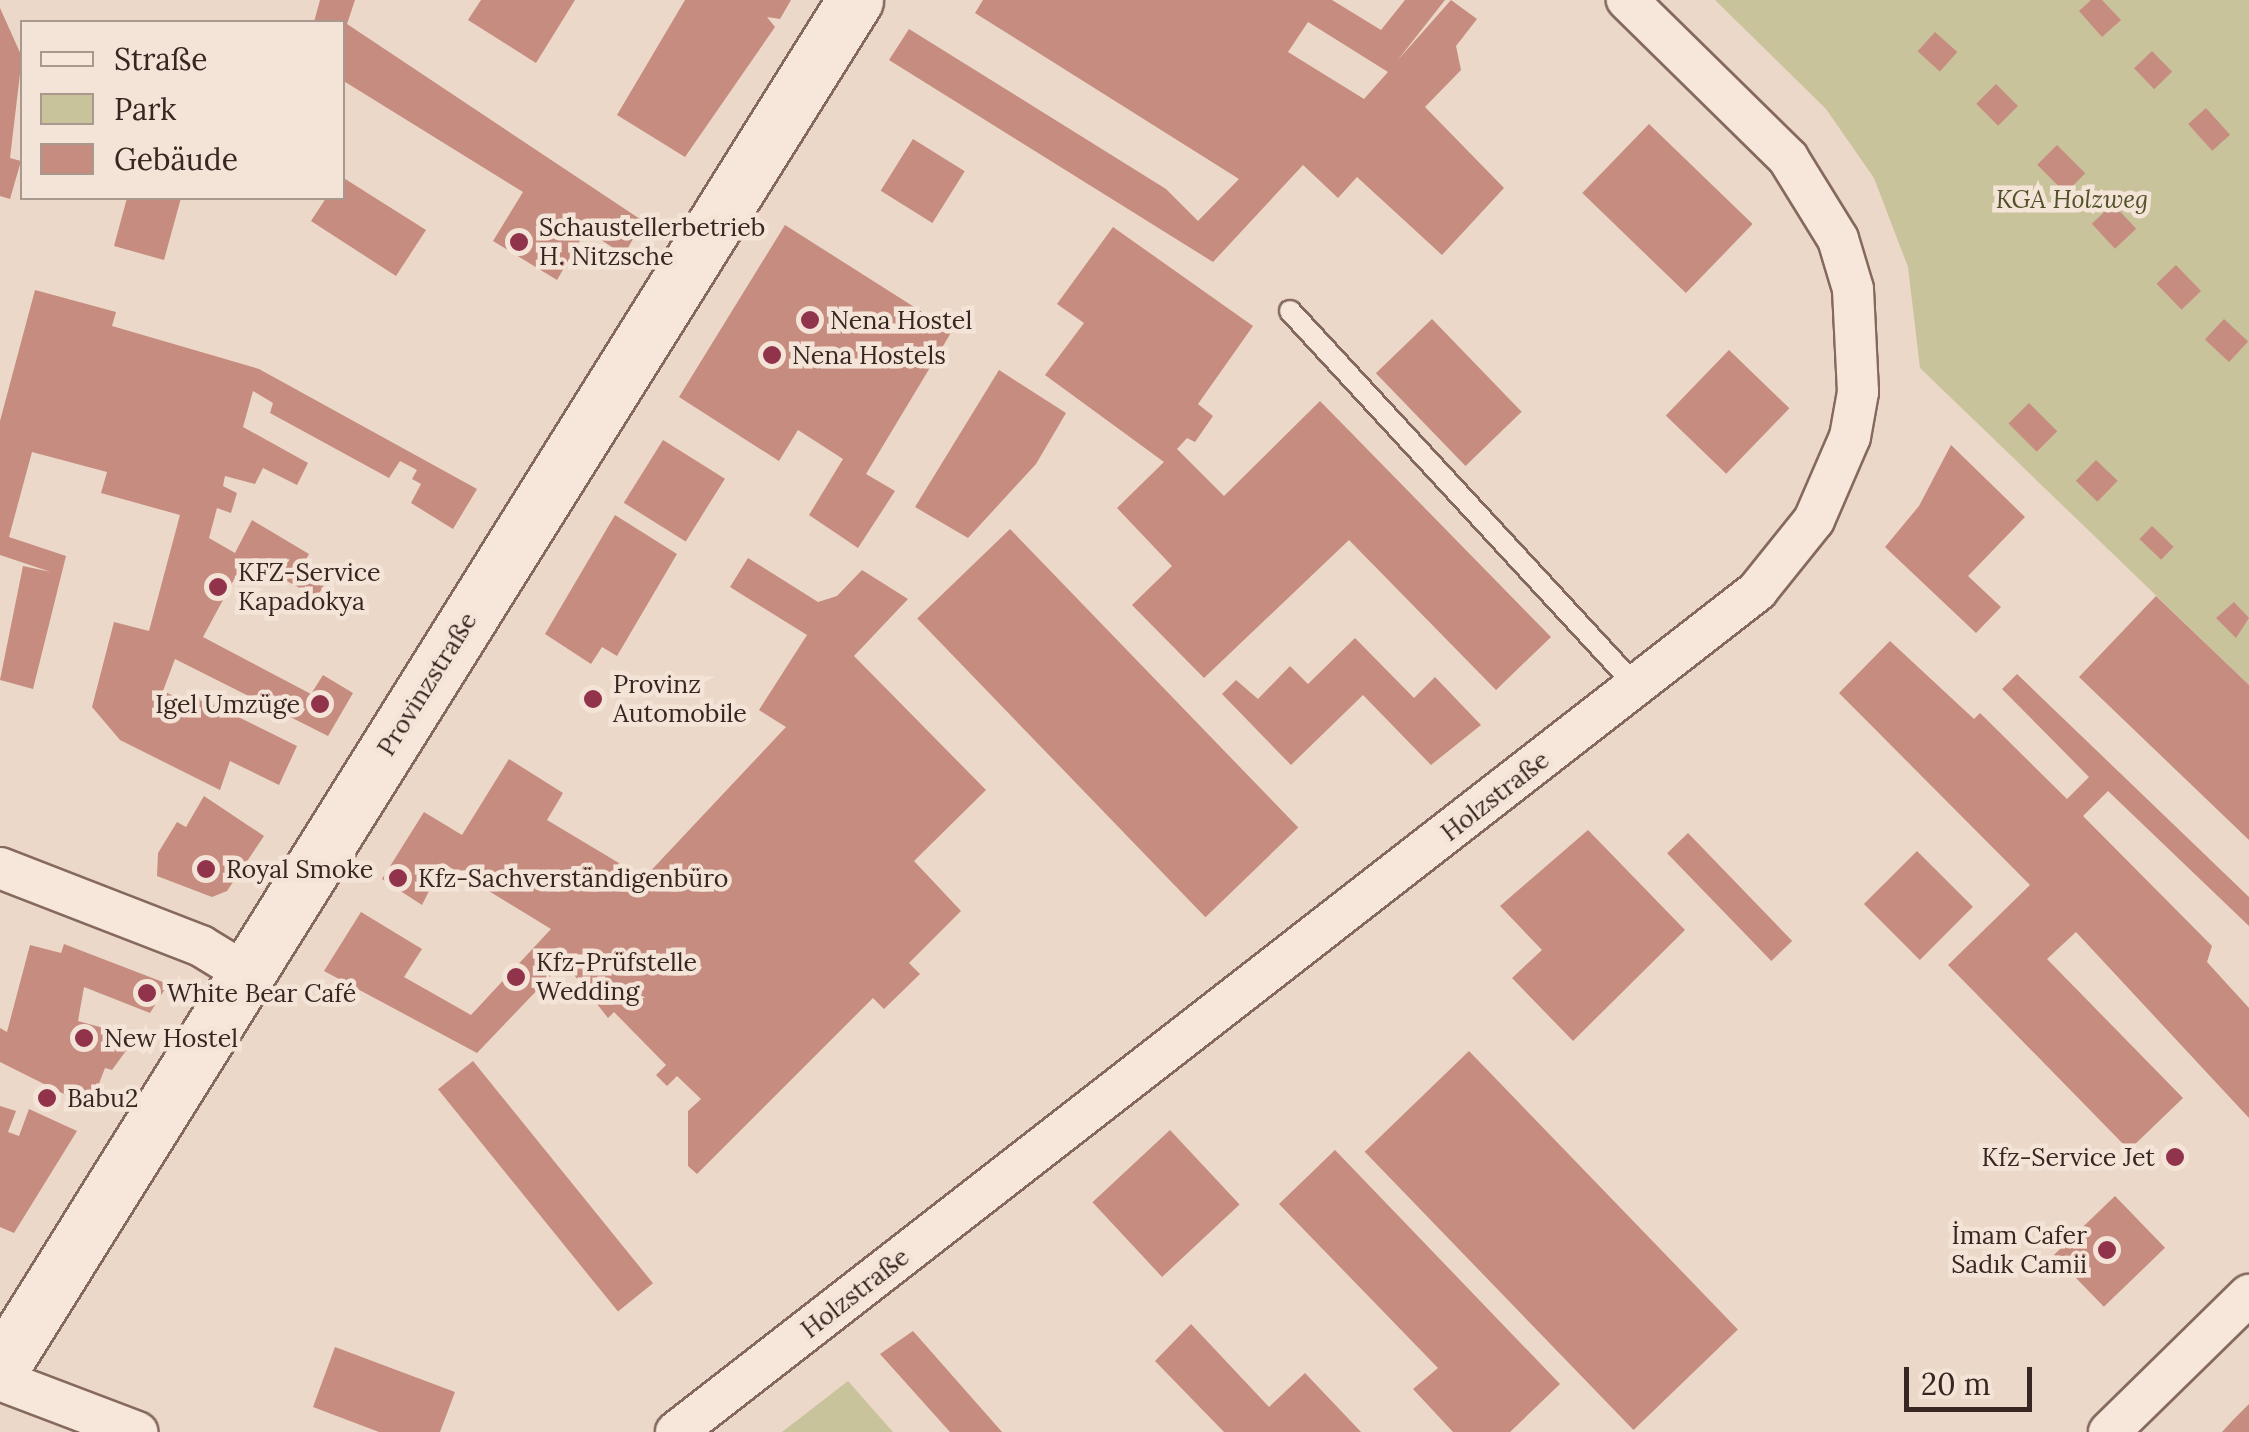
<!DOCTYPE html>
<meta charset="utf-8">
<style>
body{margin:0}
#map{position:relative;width:2249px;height:1432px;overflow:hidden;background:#ebd8c8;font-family:Lora,serif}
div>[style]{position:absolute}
.green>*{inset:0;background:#c9c39c}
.building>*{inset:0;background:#c68c80;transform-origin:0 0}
.roads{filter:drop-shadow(2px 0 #86695e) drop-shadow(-2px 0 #86695e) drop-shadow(0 2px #86695e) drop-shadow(0 -2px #86695e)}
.lane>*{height:20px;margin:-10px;padding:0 10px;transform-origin:10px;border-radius:10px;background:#f6e7da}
.street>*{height:40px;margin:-20px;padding:0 20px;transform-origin:20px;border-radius:20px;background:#f6e7da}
.secondary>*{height:55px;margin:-27.5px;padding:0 27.5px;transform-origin:27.5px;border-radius:27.5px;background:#f6e7da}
.dots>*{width:28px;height:28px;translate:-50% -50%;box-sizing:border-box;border:5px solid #f3e4d7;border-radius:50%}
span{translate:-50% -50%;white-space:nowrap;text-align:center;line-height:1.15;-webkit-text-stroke:9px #f3e4d7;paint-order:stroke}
.park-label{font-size:25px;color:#525229;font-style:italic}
.poi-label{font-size:25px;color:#372621}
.left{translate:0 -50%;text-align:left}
.right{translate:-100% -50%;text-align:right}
.street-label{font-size:25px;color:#372621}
.legend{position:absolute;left:20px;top:20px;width:325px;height:180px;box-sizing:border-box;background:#f3e4d7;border:2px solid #a8988e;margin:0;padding:12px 18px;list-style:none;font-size:30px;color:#372621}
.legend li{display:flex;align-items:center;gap:20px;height:50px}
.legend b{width:50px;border:2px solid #a8988e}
.scale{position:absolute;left:1904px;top:1367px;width:128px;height:45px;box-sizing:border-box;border:5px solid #372621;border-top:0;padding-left:12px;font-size:30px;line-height:35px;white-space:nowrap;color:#372621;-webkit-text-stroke:8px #f3e4d7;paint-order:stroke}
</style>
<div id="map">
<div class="green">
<div style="clip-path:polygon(1715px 0,2249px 0,2249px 685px,1920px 368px,1908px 267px,1874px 178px,1826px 109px)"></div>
<div style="clip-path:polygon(848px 1381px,893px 1432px,782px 1432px)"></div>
</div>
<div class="building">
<div style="clip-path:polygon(320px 0,355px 0,347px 24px,643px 221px,624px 255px,586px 230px,557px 280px,493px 241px,523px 192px,342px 80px,342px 22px,314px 22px)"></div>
<div style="clip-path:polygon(481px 0,575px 0,536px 63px,468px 20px)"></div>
<div style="clip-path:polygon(685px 0,791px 0,780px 19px,767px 17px,775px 27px,685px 157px,617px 115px)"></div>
<div style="clip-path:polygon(evenodd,983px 0,1332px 0,1381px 30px,1405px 0,1445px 0,1397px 61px,1451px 0,1477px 19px,1456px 46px,1461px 70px,1425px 107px,1504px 188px,1442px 255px,1357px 177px,1338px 198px,1303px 165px,1213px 262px,889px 60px,909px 29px,1166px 189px,1198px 221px,1239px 179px,975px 13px,983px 0,1308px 22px,1388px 72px,1364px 99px,1288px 52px,1308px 22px)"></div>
<div style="clip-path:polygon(2091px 0,2102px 0,2121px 20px,2102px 37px,2079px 11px)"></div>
<div style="clip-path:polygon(0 8px,22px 57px,10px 158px,21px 161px,10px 199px,0 196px)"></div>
<div style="left:1935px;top:32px;width:30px;height:26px;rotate:42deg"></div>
<div style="left:2152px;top:51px;width:29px;height:25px;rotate:46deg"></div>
<div style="left:1996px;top:84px;width:31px;height:28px;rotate:45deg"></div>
<div style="left:2206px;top:108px;width:36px;height:24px;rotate:48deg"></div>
<div style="left:1649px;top:124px;width:144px;height:96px;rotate:44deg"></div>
<div style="left:913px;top:139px;width:61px;height:61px;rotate:32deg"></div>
<div style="left:2057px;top:145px;width:40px;height:28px;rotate:45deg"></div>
<div style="clip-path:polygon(342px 177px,426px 230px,396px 276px,311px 221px,326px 198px,342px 198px)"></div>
<div style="clip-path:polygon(127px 198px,181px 198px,164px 260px,114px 246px)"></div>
<div style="left:2113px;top:204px;width:34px;height:29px;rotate:47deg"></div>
<div style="clip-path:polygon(785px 225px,952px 331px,866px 474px,895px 491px,858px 548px,809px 515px,843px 459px,798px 430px,779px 461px,679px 397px)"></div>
<div style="clip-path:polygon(1113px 227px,1253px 326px,1198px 404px,1213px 416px,1195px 442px,1187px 438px,1177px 449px,1224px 496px,1320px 401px,1551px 637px,1496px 690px,1349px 540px,1204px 678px,1132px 605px,1172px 566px,1117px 508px,1164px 462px,1045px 375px,1084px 323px,1057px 304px)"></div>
<div style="left:2176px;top:265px;width:36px;height:27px;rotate:46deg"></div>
<div style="clip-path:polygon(35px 290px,116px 312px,112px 326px,259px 369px,477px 489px,453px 529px,411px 503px,421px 484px,412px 479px,417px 470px,400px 461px,389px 478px,270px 413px,273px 403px,253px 391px,243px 427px,308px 463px,297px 485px,263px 468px,255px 484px,225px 476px,223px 486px,237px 493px,231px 513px,217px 508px,209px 538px,235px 553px,252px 520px,309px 554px,302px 567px,327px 580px,317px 597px,245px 559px,203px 637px,311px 694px,323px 675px,353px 693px,328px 736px,175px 659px,163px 691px,189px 703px,192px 694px,297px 746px,279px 785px,230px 761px,220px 790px,120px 740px,92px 707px,114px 622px,149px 631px,180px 515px,101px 493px,107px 472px,32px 452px,9px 537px,66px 556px,33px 689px,0 680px,23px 566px,51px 572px,0 555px,0 421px)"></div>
<div style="left:1432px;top:319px;width:129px;height:78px;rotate:46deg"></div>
<div style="left:2224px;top:319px;width:33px;height:28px;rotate:43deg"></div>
<div style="left:1729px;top:350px;width:84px;height:91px;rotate:44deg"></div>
<div style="clip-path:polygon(999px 370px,1066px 413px,1036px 464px,968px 538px,915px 507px)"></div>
<div style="left:2029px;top:403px;width:40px;height:29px;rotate:45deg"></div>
<div style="left:663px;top:440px;width:73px;height:74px;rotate:32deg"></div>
<div style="clip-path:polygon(1951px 445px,2025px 517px,1968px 576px,2001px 607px,1976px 633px,1885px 547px,1919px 506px)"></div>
<div style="left:2096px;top:460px;width:30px;height:29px;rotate:44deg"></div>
<div style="clip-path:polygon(615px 515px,677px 554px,617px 656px,602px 647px,591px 664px,545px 634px)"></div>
<div style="left:2152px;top:526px;width:30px;height:18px;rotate:44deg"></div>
<div style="left:1010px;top:529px;width:415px;height:129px;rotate:46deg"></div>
<div style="clip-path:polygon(748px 558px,818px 602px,837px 596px,862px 570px,908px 599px,854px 656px,986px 790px,914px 861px,961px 911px,909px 963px,920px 974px,884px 1009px,873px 998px,697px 1174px,688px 1166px,688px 1111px,701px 1099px,677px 1076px,667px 1086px,656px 1075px,666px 1065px,614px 1012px,608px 1018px,564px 962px,477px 1053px,324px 971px,361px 912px,422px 949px,404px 977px,471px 1015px,551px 929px,443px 863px,422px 905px,382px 879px,424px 812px,462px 835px,509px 759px,563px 793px,547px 820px,644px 878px,786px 727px,759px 710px,807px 635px,730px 587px)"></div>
<div style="clip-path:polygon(2156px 596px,2249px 685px,2249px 840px,2079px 677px)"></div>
<div style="clip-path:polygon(2234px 602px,2249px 618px,2236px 638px,2216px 618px)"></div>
<div style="clip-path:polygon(1355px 638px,1414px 698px,1435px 677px,1481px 725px,1431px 765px,1363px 695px,1291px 765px,1222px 694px,1236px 680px,1258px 699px,1290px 666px,1308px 684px)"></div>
<div style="clip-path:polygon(1890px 641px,1974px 719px,1980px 713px,2067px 799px,2089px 777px,2002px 689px,2017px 674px,2249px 897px,2249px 926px,2108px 791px,2083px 816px,2212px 946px,2207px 962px,2249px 1008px,2249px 1118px,2076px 932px,2047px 959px,2183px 1098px,2129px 1150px,1948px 965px,2030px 885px,1839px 693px)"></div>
<div style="clip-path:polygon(204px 796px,264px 836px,227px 891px,212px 897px,157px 876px,158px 853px,177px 822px,186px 827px)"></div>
<div style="clip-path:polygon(1588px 830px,1685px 930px,1573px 1041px,1512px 978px,1542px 950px,1500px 906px)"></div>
<div style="left:1688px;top:833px;width:150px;height:29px;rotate:46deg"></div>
<div style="left:1917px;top:851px;width:79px;height:75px;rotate:45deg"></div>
<div style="clip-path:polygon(64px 944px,168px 984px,150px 1013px,84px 987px,78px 1021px,136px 1037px,112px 1070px,105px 1068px,90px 1107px,0 1062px,0 1028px,7px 1032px,30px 945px,61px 953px)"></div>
<div style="left:1469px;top:1051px;width:387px;height:145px;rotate:46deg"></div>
<div style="left:473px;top:1061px;width:286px;height:45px;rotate:51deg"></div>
<div style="clip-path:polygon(0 1106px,16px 1111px,8px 1132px,19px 1136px,29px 1109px,77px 1131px,14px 1233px,0 1227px)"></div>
<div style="left:1170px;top:1130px;width:102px;height:106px;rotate:47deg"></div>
<div style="clip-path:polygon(1335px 1150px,1560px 1384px,1510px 1432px,1453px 1432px,1413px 1389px,1438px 1368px,1279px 1204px)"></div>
<div style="left:2115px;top:1196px;width:72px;height:85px;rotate:46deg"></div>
<div style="clip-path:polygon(1191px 1324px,1269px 1407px,1305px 1373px,1361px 1432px,1224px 1432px,1155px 1361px)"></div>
<div style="clip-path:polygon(913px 1331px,1002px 1432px,950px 1432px,880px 1354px)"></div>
<div style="clip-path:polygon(335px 1347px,455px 1392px,440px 1432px,379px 1432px,313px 1407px)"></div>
<div style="clip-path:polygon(2249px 1404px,2249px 1432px,2222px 1432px,2233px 1420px)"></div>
</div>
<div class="roads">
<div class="lane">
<div style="left:1290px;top:311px;width:510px;rotate:47.3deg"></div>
</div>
<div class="street">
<div style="left:0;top:868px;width:216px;rotate:21.2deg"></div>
<div style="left:201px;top:946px;width:52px;rotate:31.5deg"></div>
<div style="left:0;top:1380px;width:147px;rotate:20.8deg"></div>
<div style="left:676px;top:1432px;width:1370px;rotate:-37.88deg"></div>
<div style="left:1757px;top:591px;width:91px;rotate:-51.2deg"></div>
<div style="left:1814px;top:520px;width:90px;rotate:-66.6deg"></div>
<div style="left:1850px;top:437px;width:46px;rotate:-79.9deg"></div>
<div style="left:1858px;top:392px;width:103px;rotate:-92.8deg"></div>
<div style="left:1853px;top:289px;width:52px;rotate:-106.7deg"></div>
<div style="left:1838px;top:239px;width:95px;rotate:-121.7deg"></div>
<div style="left:1788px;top:158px;width:226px;rotate:-135.5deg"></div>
<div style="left:2109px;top:1432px;width:196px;rotate:-44.4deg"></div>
</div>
<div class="secondary">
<div style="left:0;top:1369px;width:1614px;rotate:-58.01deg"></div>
</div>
</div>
<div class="dots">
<div style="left:519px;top:242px;background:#90334b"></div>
<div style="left:810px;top:320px;background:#90334b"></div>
<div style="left:772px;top:355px;background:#90334b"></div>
<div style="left:218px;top:587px;background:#90334b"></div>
<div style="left:593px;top:699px;background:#90334b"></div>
<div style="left:320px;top:704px;background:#90334b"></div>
<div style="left:206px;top:869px;background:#90334b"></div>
<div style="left:398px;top:878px;background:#90334b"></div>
<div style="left:516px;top:977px;background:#90334b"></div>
<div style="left:147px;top:993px;background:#90334b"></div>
<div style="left:84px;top:1038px;background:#90334b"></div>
<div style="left:47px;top:1098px;background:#90334b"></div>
<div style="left:2175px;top:1157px;background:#90334b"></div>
<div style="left:2107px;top:1250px;background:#90334b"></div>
</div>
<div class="park-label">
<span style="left:2072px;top:199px">KGA Holzweg</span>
</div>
<div class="poi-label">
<span class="left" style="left:539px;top:242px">Schaustellerbetrieb<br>H. Nitzsche</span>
<span class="left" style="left:830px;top:320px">Nena Hostel</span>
<span class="left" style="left:792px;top:355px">Nena Hostels</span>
<span class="left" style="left:238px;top:587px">KFZ-Service<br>Kapadokya</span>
<span class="left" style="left:613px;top:699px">Provinz<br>Automobile</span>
<span class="right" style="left:300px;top:704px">Igel Umzüge</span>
<span class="left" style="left:226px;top:869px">Royal Smoke</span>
<span class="left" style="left:418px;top:878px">Kfz-Sachverständigenbüro</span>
<span class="left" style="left:536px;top:977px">Kfz-Prüfstelle<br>Wedding</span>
<span class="left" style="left:167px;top:993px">White Bear Café</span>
<span class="left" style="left:104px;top:1038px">New Hostel</span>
<span class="left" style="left:67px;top:1098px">Babu2</span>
<span class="right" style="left:2155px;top:1157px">Kfz-Service Jet</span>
<span class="right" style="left:2087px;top:1250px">İmam Cafer<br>Sadık Camii</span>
</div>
<div class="street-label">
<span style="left:427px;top:684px;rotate:-58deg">Provinzstraße</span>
<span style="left:1495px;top:796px;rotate:-38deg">Holzstraße</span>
<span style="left:855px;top:1293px;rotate:-38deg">Holzstraße</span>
</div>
<ul class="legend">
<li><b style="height:12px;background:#f6e7da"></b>Straße</li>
<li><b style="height:28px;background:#c9c39c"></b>Park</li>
<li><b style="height:28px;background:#c68c80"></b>Gebäude</li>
</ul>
<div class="scale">20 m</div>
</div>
